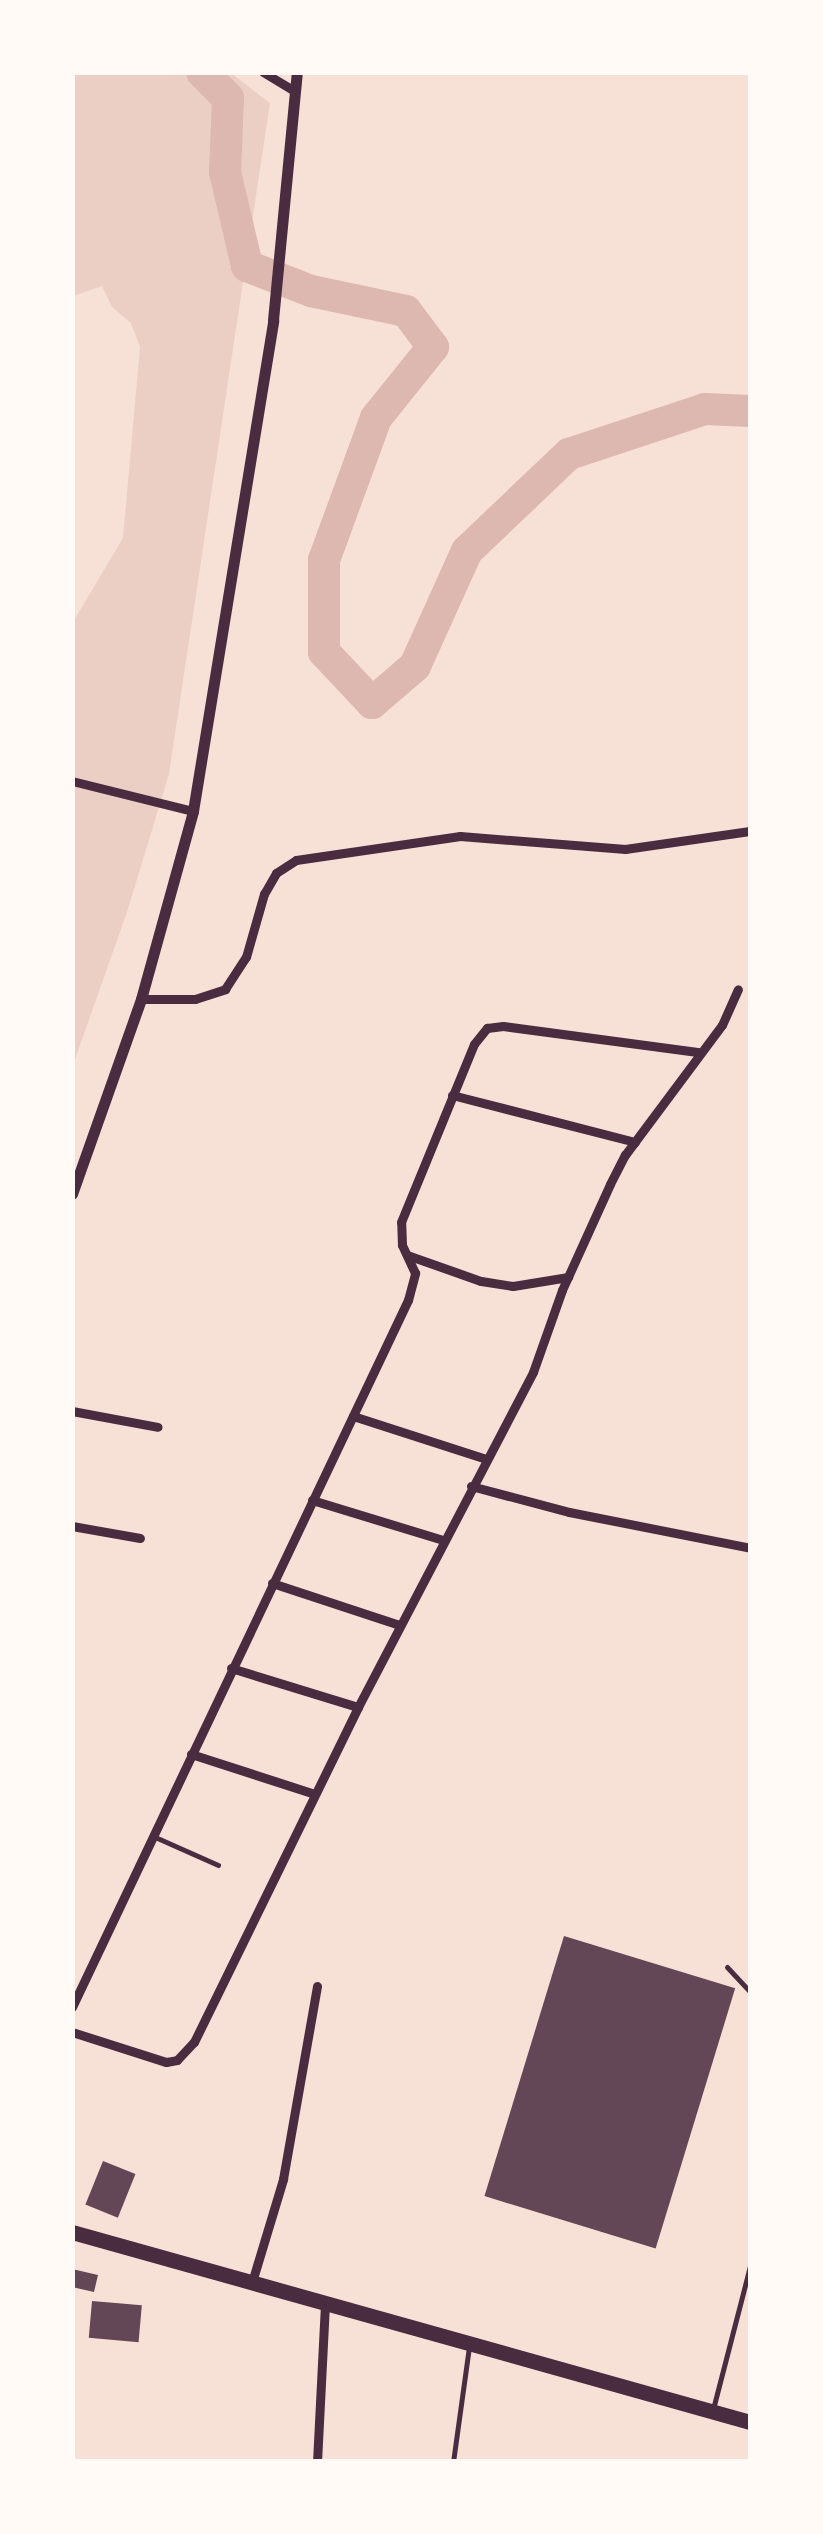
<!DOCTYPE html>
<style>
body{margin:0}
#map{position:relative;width:823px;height:2534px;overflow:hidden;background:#f7e1d7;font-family:"IBM Plex Sans",sans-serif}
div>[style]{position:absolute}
.green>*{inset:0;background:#ebcfc5}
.river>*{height:32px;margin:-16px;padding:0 16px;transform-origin:16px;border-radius:16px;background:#dcb8b0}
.building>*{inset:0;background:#644757;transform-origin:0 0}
.service>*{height:5px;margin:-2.5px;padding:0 2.5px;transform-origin:2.5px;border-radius:2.5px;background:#4a2c40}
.minor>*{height:9px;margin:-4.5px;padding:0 4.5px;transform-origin:4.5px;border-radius:4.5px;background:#4a2c40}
.tertiary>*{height:11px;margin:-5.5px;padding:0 5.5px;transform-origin:5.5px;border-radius:5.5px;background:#4a2c40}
.trunk>*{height:15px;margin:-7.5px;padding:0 7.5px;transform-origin:7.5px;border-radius:7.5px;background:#4a2c40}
span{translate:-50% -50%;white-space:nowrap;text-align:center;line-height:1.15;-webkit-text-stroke:8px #fffaf5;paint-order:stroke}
.frame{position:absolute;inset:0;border:75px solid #fffaf5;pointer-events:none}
</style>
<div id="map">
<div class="green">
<div style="clip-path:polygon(73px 73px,231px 73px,270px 103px,169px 774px,127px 912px,73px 1065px,73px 622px,123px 538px,140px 347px,131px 323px,112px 307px,102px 286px,73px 296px)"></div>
</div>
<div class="river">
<div style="left:202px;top:72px;width:37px;rotate:45deg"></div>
<div style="left:228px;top:98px;width:74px;rotate:92.3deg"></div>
<div style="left:225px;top:172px;width:97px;rotate:76.8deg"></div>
<div style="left:247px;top:266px;width:69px;rotate:21.3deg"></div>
<div style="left:311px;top:291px;width:97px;rotate:11.9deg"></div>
<div style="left:406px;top:311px;width:45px;rotate:53.1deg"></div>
<div style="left:433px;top:347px;width:91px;rotate:128.8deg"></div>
<div style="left:376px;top:418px;width:151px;rotate:110.1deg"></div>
<div style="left:324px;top:560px;width:92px;rotate:90deg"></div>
<div style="left:324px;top:652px;width:70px;rotate:46.7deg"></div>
<div style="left:372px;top:703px;width:57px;rotate:-40.7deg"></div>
<div style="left:415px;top:666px;width:126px;rotate:-65.7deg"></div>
<div style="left:467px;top:551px;width:141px;rotate:-43.6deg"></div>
<div style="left:569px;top:454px;width:143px;rotate:-18.3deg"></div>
<div style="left:705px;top:409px;width:45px;rotate:2.5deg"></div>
</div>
<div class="building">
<div style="left:564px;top:1936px;width:179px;height:272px;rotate:17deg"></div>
<div style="left:103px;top:2161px;width:35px;height:47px;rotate:22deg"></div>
<div style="clip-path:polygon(72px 2269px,98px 2275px,94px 2292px,72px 2287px)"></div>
<div style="left:92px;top:2301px;width:50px;height:37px;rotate:5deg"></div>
</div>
<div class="service">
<div style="left:155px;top:1837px;width:69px;rotate:24deg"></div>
<div style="left:727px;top:1967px;width:34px;rotate:47deg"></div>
<div style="left:713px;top:2409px;width:148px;rotate:-75.5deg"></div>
<div style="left:453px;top:2462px;width:117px;rotate:-82.1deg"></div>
</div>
<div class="minor">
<div style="left:263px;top:72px;width:37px;rotate:31deg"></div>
<div style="left:72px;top:781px;width:125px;rotate:13.9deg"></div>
<div style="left:141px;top:999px;width:54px"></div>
<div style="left:195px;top:999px;width:32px;rotate:-18deg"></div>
<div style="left:225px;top:989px;width:38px;rotate:-57deg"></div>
<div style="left:246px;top:957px;width:66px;rotate:-74.1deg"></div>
<div style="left:264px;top:894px;width:24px;rotate:-60deg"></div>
<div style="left:276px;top:873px;width:24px;rotate:-33deg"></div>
<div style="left:296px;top:860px;width:166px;rotate:-8.3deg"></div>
<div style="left:460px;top:836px;width:166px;rotate:4.5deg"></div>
<div style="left:625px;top:849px;width:126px;rotate:-8.2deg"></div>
<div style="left:452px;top:1095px;width:189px;rotate:14.4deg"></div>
<div style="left:407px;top:1255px;width:78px;rotate:19.4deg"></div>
<div style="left:481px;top:1281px;width:32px;rotate:9deg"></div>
<div style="left:513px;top:1286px;width:56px;rotate:-9.3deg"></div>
<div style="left:72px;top:1411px;width:87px;rotate:10.5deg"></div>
<div style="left:353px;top:1416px;width:140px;rotate:17.9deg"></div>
<div style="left:471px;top:1486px;width:101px;rotate:14.9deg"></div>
<div style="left:569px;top:1512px;width:185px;rotate:11.2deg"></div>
<div style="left:312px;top:1500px;width:137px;rotate:17deg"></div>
<div style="left:72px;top:1526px;width:69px;rotate:10deg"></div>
<div style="left:272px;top:1583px;width:135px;rotate:18.2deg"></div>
<div style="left:231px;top:1668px;width:133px;rotate:17.1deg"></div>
<div style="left:191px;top:1754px;width:130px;rotate:17.9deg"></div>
<div style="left:72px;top:2007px;width:783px;rotate:-64.58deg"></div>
<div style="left:408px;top:1300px;width:28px;rotate:-75deg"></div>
<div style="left:415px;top:1273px;width:31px;rotate:-115deg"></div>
<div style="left:402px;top:1245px;width:23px;rotate:-92deg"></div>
<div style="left:401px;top:1222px;width:192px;rotate:-67.7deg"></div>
<div style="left:474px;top:1044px;width:21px;rotate:-51deg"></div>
<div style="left:487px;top:1028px;width:16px;rotate:-7deg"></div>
<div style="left:503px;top:1026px;width:198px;rotate:7.6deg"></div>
<div style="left:72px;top:2032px;width:99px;rotate:17.7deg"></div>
<div style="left:166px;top:2062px;width:11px;rotate:-10deg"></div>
<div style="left:177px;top:2060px;width:25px;rotate:-47deg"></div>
<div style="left:194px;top:2042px;width:373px;rotate:-63.9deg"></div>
<div style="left:358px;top:1707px;width:378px;rotate:-62.4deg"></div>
<div style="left:533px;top:1372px;width:87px;rotate:-70.5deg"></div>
<div style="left:562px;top:1290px;width:116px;rotate:-65.6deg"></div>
<div style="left:610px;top:1184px;width:33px;rotate:-63deg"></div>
<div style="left:625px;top:1155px;width:162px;rotate:-53.3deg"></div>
<div style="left:722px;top:1025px;width:39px;rotate:-66deg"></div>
<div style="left:252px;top:2282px;width:108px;rotate:-73.2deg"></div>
<div style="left:283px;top:2179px;width:196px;rotate:-80deg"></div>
<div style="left:317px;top:2462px;width:160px;rotate:-87.1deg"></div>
</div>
<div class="tertiary">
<div style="left:72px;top:1194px;width:207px;rotate:-70.5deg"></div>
<div style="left:141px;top:999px;width:195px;rotate:-74.5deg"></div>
<div style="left:193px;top:811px;width:497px;rotate:-80.7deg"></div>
<div style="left:273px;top:320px;width:249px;rotate:-84.5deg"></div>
</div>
<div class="trunk">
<div style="left:72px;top:2232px;width:704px;rotate:15.65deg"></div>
</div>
<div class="frame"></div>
</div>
